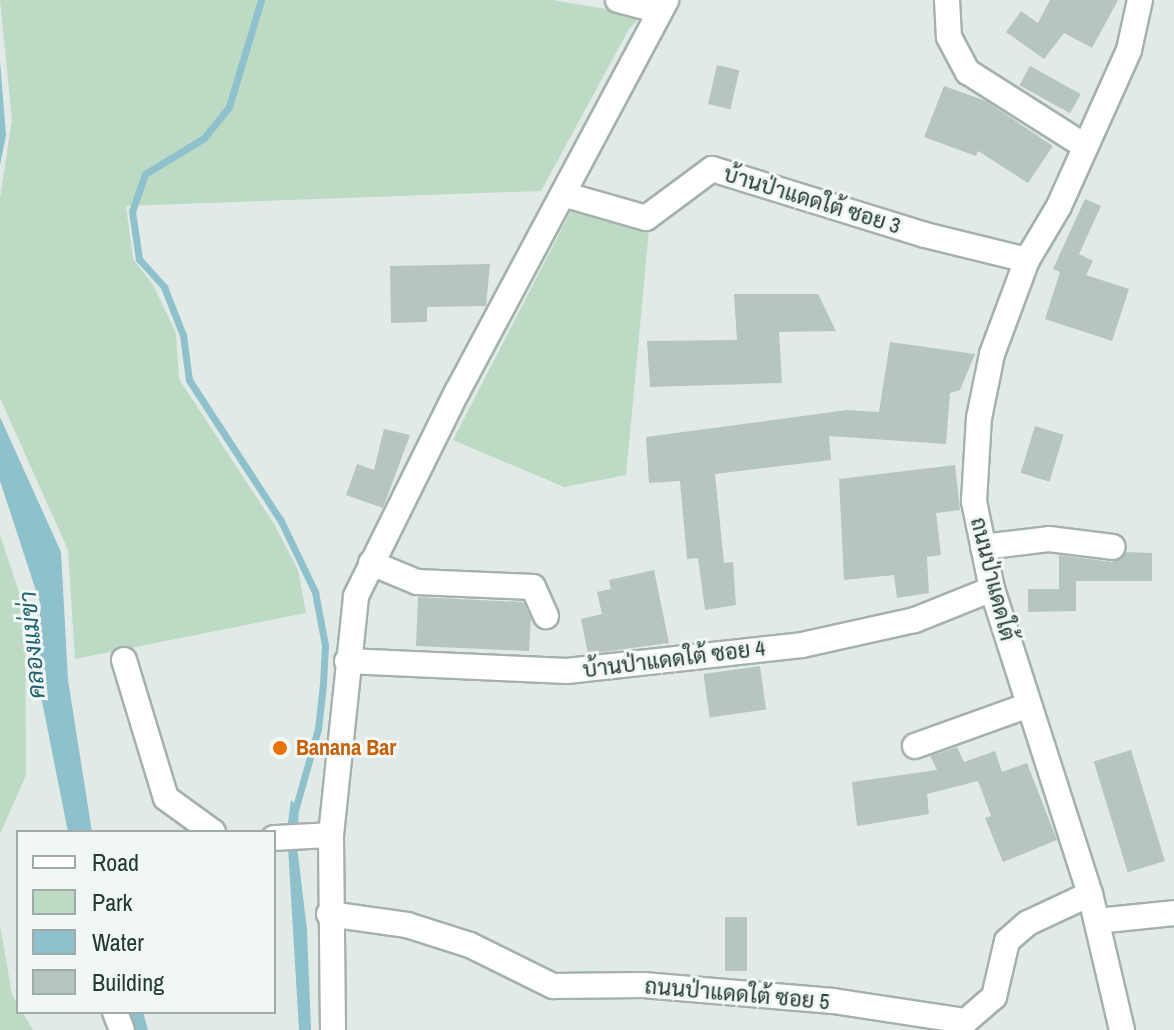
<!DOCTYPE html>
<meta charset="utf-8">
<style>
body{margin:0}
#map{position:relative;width:1174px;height:1030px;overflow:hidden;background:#e1eae6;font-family:"Archivo Narrow",Sarabun,sans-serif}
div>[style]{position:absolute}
.green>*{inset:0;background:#bcdac4}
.water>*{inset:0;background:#8ec1cb}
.stream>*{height:7px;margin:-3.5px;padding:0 3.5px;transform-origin:3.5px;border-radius:3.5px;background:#8ec1cb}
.building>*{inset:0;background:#b7c5bf;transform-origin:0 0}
.roads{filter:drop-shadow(2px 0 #a4b1ad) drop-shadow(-2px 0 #a4b1ad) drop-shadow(0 2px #a4b1ad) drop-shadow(0 -2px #a4b1ad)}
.minor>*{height:24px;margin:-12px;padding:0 12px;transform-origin:12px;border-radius:12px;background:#fff}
.dots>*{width:22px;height:22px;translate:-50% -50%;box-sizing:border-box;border:4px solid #f1f7f4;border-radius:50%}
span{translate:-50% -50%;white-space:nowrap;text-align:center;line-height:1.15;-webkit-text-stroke:6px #f1f7f4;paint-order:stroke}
.street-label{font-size:22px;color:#233933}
.food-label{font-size:22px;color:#c56008;font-weight:700}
.left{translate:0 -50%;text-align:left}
.water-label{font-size:24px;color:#236370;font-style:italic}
.legend{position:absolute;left:16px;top:830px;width:260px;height:184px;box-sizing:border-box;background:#f1f7f4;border:2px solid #9faba7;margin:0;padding:10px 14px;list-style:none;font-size:24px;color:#233933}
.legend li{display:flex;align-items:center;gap:16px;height:40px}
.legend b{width:40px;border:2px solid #9faba7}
</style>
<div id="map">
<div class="green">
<div style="clip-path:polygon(0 0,552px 0,642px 15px,629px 29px,541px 191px,126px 206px,133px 259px,153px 285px,176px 333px,179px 379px,274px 524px,298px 570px,306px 613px,75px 659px,68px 550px,0 398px,0 198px,12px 119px)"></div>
<div style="clip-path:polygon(571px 211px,649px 230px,626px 475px,564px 487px,453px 440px)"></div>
<div style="clip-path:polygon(0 535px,25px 610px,26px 775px,0 834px)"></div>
<div style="clip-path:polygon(0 925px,12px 995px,33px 1030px,0 1030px)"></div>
</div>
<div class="water">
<div style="clip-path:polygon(0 61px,6px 135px,0 165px)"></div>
<div style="clip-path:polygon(0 417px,61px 552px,68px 680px,92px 832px,68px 832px,34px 661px,41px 606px,0 481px)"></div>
<div style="clip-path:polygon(291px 800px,299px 808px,297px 846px,307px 930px,311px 1030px,299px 1030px,287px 830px)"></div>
<div style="clip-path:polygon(117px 1012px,143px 1012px,148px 1030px,124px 1030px)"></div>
</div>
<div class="stream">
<div style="left:261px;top:0;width:112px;rotate:106.7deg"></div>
<div style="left:229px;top:107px;width:40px;rotate:129deg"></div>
<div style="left:204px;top:138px;width:69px;rotate:148.6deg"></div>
<div style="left:145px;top:174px;width:39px;rotate:109deg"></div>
<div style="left:132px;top:211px;width:49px;rotate:81.7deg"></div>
<div style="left:139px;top:259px;width:38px;rotate:48deg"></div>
<div style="left:164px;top:287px;width:52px;rotate:68.4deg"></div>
<div style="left:183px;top:335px;width:45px;rotate:82.4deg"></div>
<div style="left:189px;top:380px;width:168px;rotate:56.9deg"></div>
<div style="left:281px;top:521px;width:79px;rotate:64.4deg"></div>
<div style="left:315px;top:592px;width:54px;rotate:79.3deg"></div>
<div style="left:325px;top:645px;width:39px;rotate:93deg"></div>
<div style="left:323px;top:684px;width:45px;rotate:96.3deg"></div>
<div style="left:318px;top:729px;width:88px;rotate:105.8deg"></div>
</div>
<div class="building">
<div style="clip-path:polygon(1050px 0,1118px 0,1092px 48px,1064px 33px,1044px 59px,1006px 32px,1021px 11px,1038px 23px)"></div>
<div style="left:717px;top:65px;width:23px;height:40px;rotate:13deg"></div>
<div style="left:1030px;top:66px;width:58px;height:22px;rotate:29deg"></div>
<div style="clip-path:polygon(944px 86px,986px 101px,1053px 146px,1028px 183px,978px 151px,976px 156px,924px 137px)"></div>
<div style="clip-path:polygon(1085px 199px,1101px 206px,1079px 254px,1093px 261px,1086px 275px,1129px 289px,1112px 341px,1045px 319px,1060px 272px,1053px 269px)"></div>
<div style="clip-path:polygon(490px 264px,486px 306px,427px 307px,427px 322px,391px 323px,390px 266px)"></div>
<div style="clip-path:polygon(734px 294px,818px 294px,836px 331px,779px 332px,782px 383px,650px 387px,647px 341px,737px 340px)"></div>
<div style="clip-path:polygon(890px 342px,975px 354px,960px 390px,950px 393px,946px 444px,829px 436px,831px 460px,715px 474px,724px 563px,733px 562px,736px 605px,705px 610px,698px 558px,687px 559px,680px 481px,649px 483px,646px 437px,847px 410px,879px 412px)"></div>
<div style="left:1035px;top:426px;width:30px;height:49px;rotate:17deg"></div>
<div style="clip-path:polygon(384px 429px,410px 435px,383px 508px,346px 495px,357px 464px,374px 470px)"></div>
<div style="clip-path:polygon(955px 465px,960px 510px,936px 513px,941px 555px,927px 557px,929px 593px,897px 598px,894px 575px,844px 580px,839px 479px)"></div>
<div style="clip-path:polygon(1127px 552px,1152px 553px,1152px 581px,1076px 581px,1076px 611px,1028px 612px,1028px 589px,1059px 589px,1059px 555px,1112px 562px)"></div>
<div style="clip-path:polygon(654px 570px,669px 643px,588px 654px,581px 619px,602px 614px,597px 592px,611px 589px,609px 580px)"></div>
<div style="clip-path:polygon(418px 597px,523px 602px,531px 618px,529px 651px,416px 646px)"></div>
<div style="left:760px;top:666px;width:44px;height:57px;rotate:82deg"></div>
<div style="clip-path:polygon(957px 747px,964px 762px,995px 751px,1002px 772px,1027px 763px,1057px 840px,1003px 862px,985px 818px,991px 816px,978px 781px,927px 794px,929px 814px,857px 826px,852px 782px,937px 770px,930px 756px)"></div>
<div style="left:1131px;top:750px;width:116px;height:39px;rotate:73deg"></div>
<div style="left:725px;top:917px;width:22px;height:54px"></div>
</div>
<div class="roads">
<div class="minor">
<div style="left:618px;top:0;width:43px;rotate:14.7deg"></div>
<div style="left:947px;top:0;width:37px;rotate:87deg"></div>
<div style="left:949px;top:37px;width:40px;rotate:62deg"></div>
<div style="left:968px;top:72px;width:136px;rotate:32.4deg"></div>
<div style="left:566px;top:195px;width:83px;rotate:16deg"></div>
<div style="left:646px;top:218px;width:82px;rotate:-36.6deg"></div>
<div style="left:712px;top:169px;width:223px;rotate:17.2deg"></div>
<div style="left:925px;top:235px;width:105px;rotate:13.8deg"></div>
<div style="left:983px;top:547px;width:66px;rotate:-6.9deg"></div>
<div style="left:1049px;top:539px;width:64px;rotate:7.1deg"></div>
<div style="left:371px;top:563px;width:50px;rotate:22.4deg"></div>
<div style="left:417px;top:582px;width:116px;rotate:2.5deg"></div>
<div style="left:533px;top:587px;width:32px;rotate:66deg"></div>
<div style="left:124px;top:660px;width:144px;rotate:73.1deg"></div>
<div style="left:166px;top:798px;width:58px;rotate:35.9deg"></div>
<div style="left:347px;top:661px;width:220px;rotate:2.6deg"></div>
<div style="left:567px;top:671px;width:236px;rotate:-6.3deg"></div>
<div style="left:802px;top:645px;width:116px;rotate:-12.5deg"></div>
<div style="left:915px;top:620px;width:83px;rotate:-21.9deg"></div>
<div style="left:915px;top:746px;width:121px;rotate:-19.8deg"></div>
<div style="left:274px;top:838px;width:57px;rotate:-3deg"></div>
<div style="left:329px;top:914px;width:79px;rotate:8deg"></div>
<div style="left:407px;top:925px;width:66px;rotate:17.6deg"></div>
<div style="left:470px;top:945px;width:93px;rotate:26.3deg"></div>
<div style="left:553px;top:986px;width:90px;rotate:-0.6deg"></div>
<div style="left:643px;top:985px;width:191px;rotate:4.8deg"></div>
<div style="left:833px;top:1001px;width:134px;rotate:8.6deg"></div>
<div style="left:966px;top:1021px;width:37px;rotate:-41deg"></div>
<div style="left:994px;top:997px;width:57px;rotate:-76.9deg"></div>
<div style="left:1007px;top:941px;width:28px;rotate:-41deg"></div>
<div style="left:1028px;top:923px;width:68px;rotate:-25.1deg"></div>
<div style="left:1097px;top:921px;width:77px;rotate:-5.9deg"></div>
<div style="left:115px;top:1012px;width:19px;rotate:69deg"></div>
<div style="left:333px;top:1030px;width:195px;rotate:-90.6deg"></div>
<div style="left:331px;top:835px;width:240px;rotate:-84deg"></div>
<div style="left:356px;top:596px;width:228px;rotate:-63.7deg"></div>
<div style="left:457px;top:392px;width:444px;rotate:-61.9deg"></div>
<div style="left:1122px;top:1030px;width:140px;rotate:-103.2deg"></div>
<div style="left:1090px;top:894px;width:320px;rotate:-107.8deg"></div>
<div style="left:992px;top:589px;width:90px;rotate:-101.6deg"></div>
<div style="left:974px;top:501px;width:83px;rotate:-86.6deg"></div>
<div style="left:979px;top:418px;width:65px;rotate:-78.5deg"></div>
<div style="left:992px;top:354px;width:100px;rotate:-69.6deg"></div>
<div style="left:1027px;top:260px;width:63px;rotate:-59.3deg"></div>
<div style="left:1059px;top:206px;width:171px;rotate:-65.8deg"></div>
<div style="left:1129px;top:50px;width:51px;rotate:-77.6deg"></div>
</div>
</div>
<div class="dots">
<div style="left:280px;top:748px;background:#e8710a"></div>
</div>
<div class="street-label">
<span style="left:812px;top:200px;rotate:17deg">บ้านป่าแดดใต้ ซอย 3</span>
<span style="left:993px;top:579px;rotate:76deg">ถนนป่าแดดใต้</span>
<span style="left:674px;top:659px;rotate:-7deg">บ้านป่าแดดใต้ ซอย 4</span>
<span style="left:737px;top:994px;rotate:5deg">ถนนป่าแดดใต้ ซอย 5</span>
</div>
<div class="food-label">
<span class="left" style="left:296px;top:748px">Banana Bar</span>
</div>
<div class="water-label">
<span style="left:32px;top:645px;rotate:-95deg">คลองแม่ข่า</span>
</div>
<ul class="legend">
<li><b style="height:10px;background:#fff"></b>Road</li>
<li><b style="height:22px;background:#bcdac4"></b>Park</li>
<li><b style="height:22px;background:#8ec1cb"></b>Water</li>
<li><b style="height:22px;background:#b7c5bf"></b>Building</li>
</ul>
</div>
